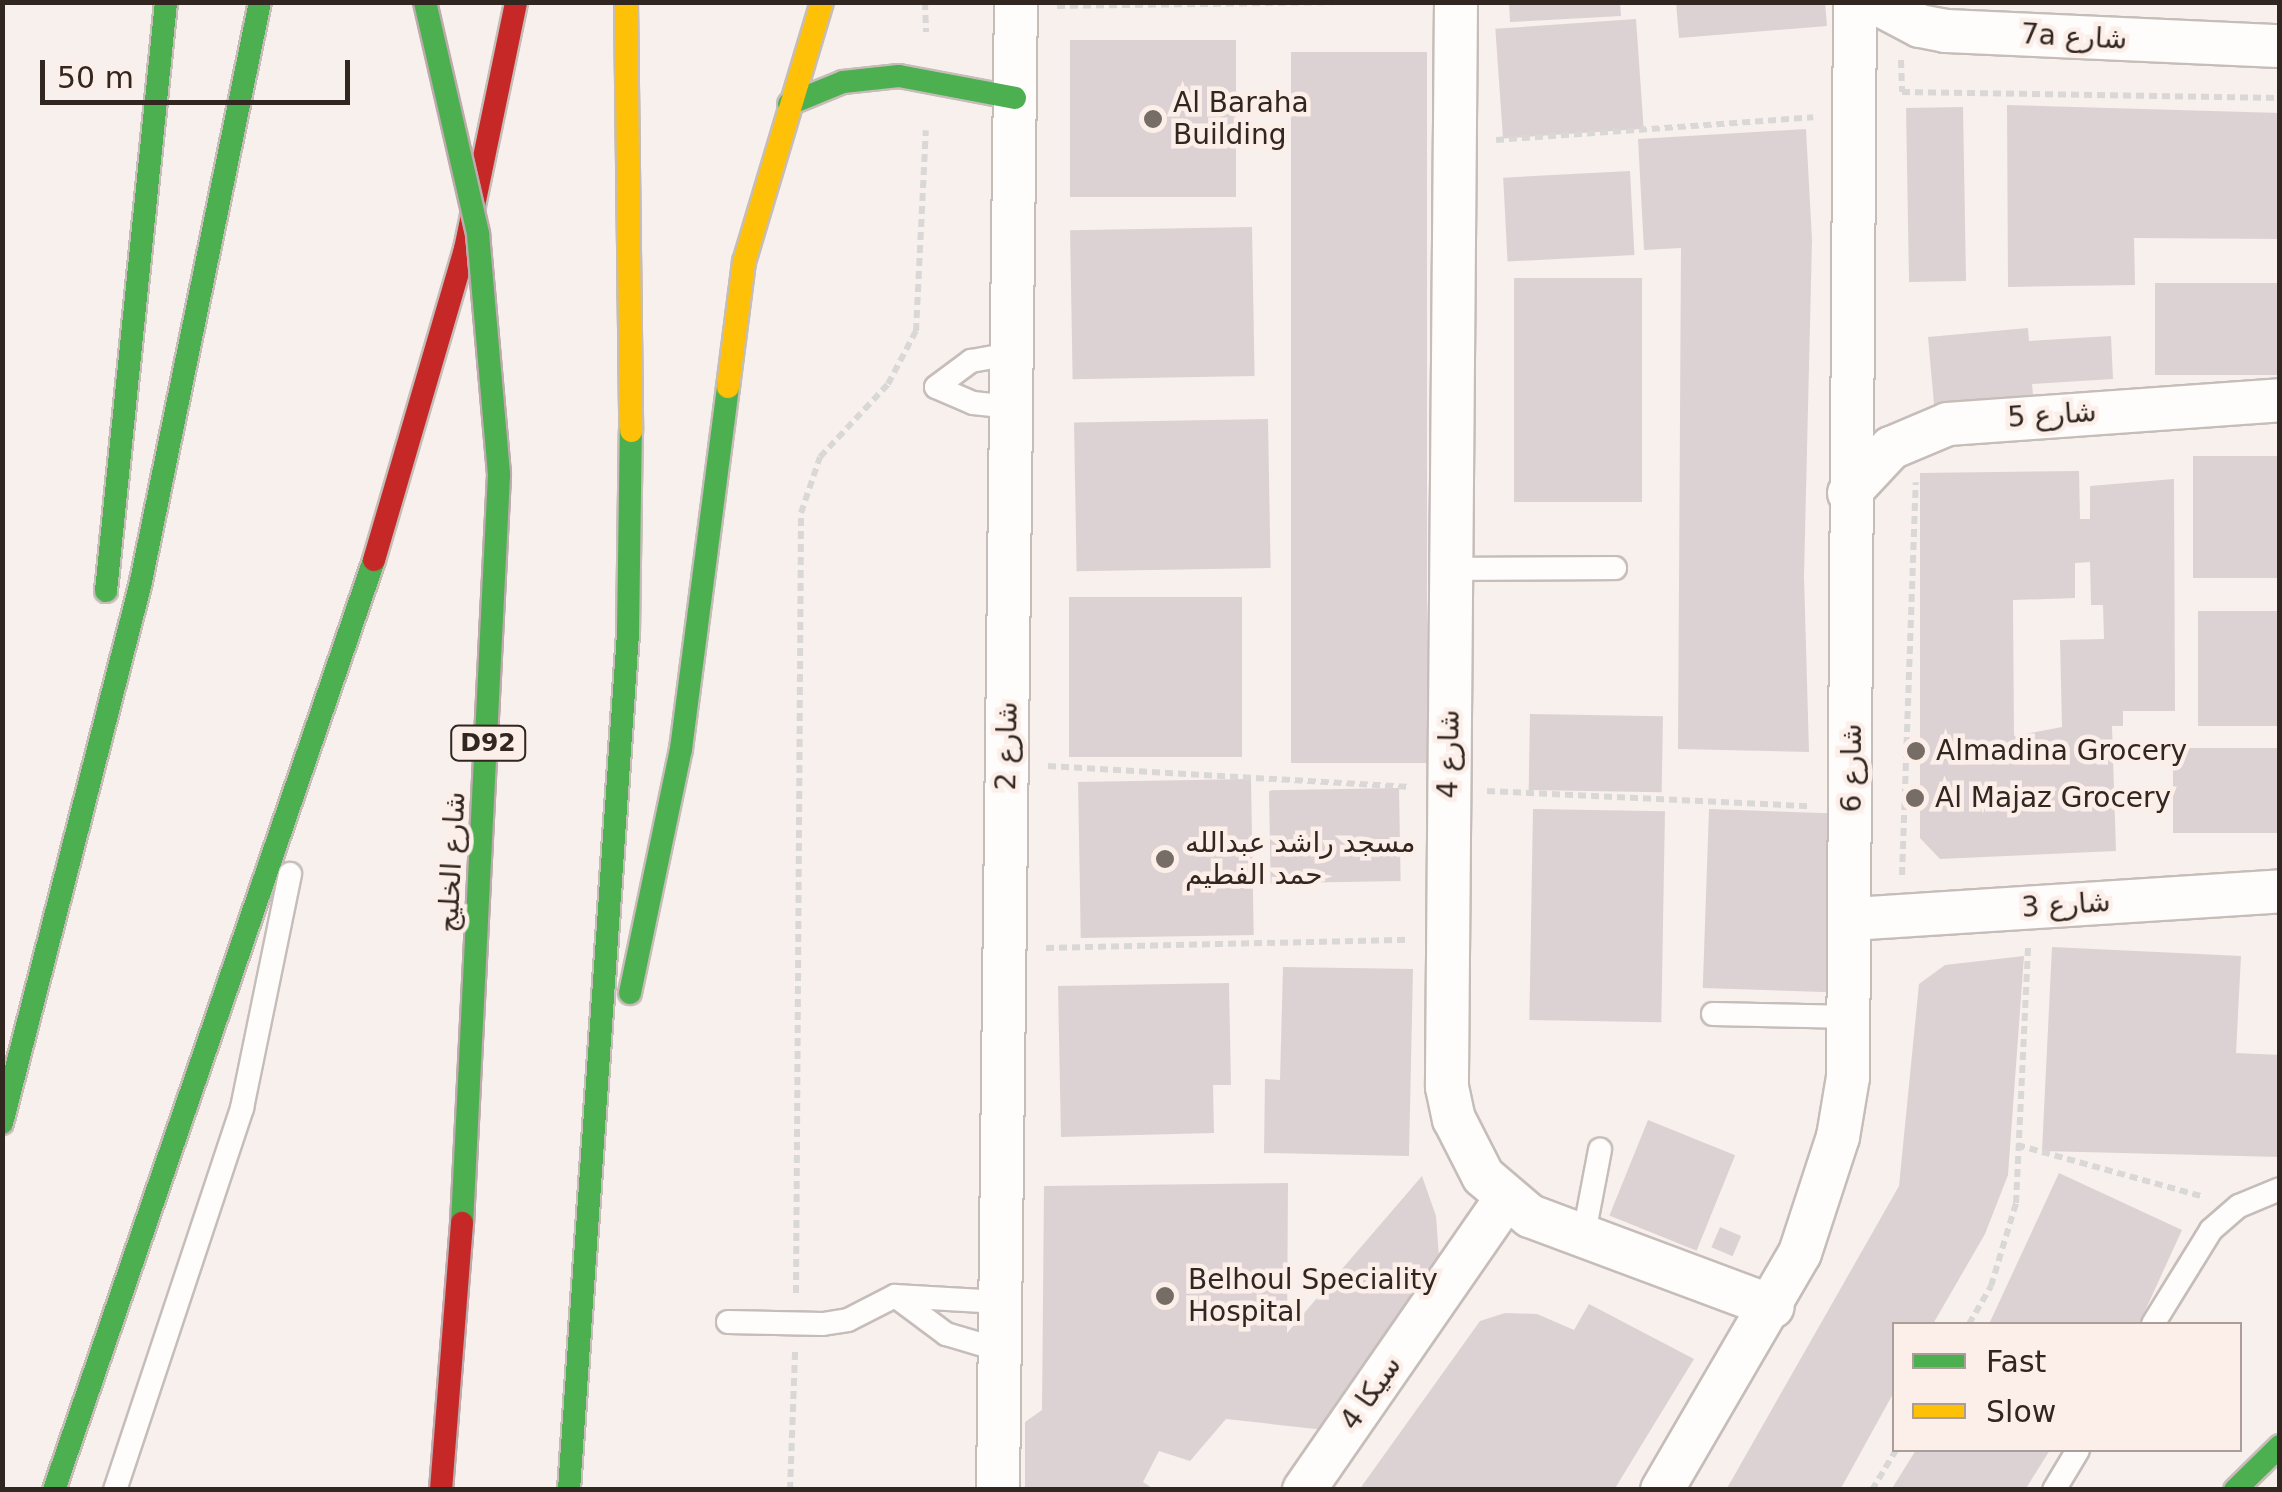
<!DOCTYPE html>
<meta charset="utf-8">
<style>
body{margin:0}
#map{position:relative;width:2282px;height:1492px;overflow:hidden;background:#f7f0ec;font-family:"DejaVu Sans",Cairo,sans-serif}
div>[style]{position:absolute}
.building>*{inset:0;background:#dcd2d3;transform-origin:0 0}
.path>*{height:6px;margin-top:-3px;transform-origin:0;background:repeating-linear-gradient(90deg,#dad8d7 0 8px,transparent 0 13px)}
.roads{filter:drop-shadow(2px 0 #c6bdb9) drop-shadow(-2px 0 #c6bdb9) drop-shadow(0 2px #c6bdb9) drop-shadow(0 -2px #c6bdb9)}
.lane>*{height:22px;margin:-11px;padding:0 11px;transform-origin:11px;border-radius:11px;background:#fefdfc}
.street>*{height:42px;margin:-21px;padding:0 21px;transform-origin:21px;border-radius:21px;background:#fefdfc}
.fast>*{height:22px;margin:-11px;padding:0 11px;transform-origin:11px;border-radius:11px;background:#4caf50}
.slow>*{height:22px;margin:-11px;padding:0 11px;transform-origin:11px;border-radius:11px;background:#ffc107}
.jam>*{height:22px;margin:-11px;padding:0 11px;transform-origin:11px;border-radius:11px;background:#c62828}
.bridges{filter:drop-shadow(2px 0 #beabad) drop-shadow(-2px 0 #beabad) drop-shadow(0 2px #beabad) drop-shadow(0 -2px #beabad)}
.fast-bridge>*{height:22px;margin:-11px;padding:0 11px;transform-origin:11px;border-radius:11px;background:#4caf50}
.jam-bridge>*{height:22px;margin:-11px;padding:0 11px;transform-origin:11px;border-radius:11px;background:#c62828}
.dots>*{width:28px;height:28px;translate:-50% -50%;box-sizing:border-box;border:5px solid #fceee8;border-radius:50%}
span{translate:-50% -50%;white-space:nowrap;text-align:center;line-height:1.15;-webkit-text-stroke:9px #fceee8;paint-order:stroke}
.shield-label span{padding:2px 8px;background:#fceee8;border:2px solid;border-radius:8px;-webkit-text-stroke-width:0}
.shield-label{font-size:25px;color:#322620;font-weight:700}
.street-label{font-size:28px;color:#322620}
.poi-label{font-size:28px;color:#322620}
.left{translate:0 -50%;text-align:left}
.frame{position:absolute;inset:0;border:5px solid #322620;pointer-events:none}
.legend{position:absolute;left:1892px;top:1322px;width:350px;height:130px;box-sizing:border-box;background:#fceee8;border:2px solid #ab9e98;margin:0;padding:12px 18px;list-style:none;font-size:30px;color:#322620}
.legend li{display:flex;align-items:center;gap:20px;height:50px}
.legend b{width:50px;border:2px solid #ab9e98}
.scale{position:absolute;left:40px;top:60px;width:310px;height:45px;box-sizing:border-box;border:5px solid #322620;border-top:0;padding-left:12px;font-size:30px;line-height:35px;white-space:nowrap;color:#322620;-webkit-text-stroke:8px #fceee8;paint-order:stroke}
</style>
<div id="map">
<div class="building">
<div style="clip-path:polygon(1509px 2px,1620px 2px,1621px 16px,1510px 22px)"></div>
<div style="clip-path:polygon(1676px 2px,1825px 2px,1827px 26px,1679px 38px)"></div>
<div style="left:1636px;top:19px;width:110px;height:141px;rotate:86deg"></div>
<div style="left:1236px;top:40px;width:157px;height:166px;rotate:90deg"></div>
<div style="left:1427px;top:52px;width:711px;height:136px;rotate:90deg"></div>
<div style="clip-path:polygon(2007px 105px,2280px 113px,2280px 239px,2134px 238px,2135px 285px,2008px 287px)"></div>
<div style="left:1963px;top:107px;width:174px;height:57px;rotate:89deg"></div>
<div style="clip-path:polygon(1806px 129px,1812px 240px,1804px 576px,1809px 752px,1678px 749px,1681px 248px,1644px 250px,1638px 139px)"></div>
<div style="left:1630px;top:171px;width:84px;height:127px;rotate:87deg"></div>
<div style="left:1252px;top:227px;width:149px;height:182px;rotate:89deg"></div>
<div style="left:1642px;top:278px;width:224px;height:128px;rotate:90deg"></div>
<div style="left:2280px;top:283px;width:92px;height:125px;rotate:90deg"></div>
<div style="clip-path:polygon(2028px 328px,2029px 341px,2111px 336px,2113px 379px,2032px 384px,2034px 406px,1935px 415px,1928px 337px)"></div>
<div style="left:1268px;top:419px;width:149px;height:194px;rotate:89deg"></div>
<div style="left:2280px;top:456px;width:122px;height:87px;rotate:90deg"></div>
<div style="clip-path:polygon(evenodd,2079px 471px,2080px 519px,2090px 519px,2090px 486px,2174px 479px,2175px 711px,2123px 711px,2123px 726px,2112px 726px,2116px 851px,1940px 859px,1920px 838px,1920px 473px,2079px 471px,2090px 562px,2091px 605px,2103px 605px,2104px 639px,2060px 640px,2062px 727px,2014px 736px,2013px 600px,2075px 598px,2075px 563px,2090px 562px)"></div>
<div style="left:1069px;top:597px;width:173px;height:160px"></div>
<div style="left:2280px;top:611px;width:115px;height:82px;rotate:90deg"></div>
<div style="left:1530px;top:714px;width:133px;height:76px;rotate:1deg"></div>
<div style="left:2280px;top:748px;width:85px;height:107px;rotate:90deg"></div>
<div style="left:1251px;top:779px;width:156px;height:173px;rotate:89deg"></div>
<div style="left:1399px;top:788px;width:93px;height:130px;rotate:89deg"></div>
<div style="left:1533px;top:809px;width:132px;height:211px;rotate:1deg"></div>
<div style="left:1709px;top:809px;width:127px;height:179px;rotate:2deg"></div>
<div style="clip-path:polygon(2052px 947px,2241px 956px,2236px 1053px,2280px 1055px,2280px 1157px,2042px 1151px)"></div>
<div style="clip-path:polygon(2024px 956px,2008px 1175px,1985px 1234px,1933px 1324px,1894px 1324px,1894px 1392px,1840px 1490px,1726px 1490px,1899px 1186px,1919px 984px,1945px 965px)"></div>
<div style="clip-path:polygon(1283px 967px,1413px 969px,1409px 1156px,1264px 1153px,1265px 1079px,1280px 1080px)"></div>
<div style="clip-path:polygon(1229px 983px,1231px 1085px,1213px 1085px,1214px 1133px,1061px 1137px,1058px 986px)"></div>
<div style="left:1648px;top:1120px;width:94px;height:103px;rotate:22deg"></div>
<div style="clip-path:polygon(2059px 1173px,2182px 1230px,2139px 1324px,1989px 1324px)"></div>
<div style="clip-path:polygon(1422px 1176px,1436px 1216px,1439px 1258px,1325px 1430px,1226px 1419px,1190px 1461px,1159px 1451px,1143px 1482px,1155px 1490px,1025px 1490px,1025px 1422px,1042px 1410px,1044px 1186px,1288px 1183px,1287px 1333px)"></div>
<div style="left:1720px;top:1227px;width:23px;height:22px;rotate:23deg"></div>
<div style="clip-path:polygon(1589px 1304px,1694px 1359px,1614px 1490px,1359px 1490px,1480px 1321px,1505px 1313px,1537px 1314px,1574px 1330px)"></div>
<div style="clip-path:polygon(1916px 1450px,2050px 1450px,2025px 1490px,1891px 1490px)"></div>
</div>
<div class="path">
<div style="left:925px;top:2px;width:30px;rotate:88deg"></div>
<div style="left:1057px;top:6px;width:289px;rotate:-0.8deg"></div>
<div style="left:1901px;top:60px;width:32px;rotate:88deg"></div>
<div style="left:1902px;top:92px;width:378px;rotate:0.9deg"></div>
<div style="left:1496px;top:140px;width:318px;rotate:-4.1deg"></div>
<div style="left:1048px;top:766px;width:363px;rotate:3.3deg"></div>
<div style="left:1487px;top:791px;width:322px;rotate:2.7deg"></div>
<div style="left:1902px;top:875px;width:393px;rotate:-88deg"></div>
<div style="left:1046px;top:948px;width:362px;rotate:-1.3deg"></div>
<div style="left:2017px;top:1145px;width:194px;rotate:15.5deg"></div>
<div style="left:796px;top:1293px;width:780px;rotate:-89.63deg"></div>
<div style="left:801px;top:513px;width:59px;rotate:-71.3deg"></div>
<div style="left:820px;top:457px;width:100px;rotate:-47deg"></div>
<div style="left:888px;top:384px;width:60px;rotate:-62.2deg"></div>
<div style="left:916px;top:331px;width:201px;rotate:-87.2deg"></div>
<div style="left:1969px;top:1324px;width:44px;rotate:-59.9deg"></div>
<div style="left:1991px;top:1286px;width:87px;rotate:-73.2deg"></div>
<div style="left:2016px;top:1203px;width:258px;rotate:-87.3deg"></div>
<div style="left:790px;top:1490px;width:139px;rotate:-87.9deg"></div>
<div style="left:1872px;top:1490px;width:47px;rotate:-59deg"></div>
</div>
<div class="roads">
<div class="lane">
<div style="left:1011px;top:407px;width:38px;rotate:-174deg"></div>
<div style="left:973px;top:403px;width:40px;rotate:-156.6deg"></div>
<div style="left:936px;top:387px;width:44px;rotate:-36.6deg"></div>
<div style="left:971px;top:361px;width:41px;rotate:-9.9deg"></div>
<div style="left:1451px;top:569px;width:164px;rotate:-0.3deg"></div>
<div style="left:1713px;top:1014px;width:140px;rotate:1.2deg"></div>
<div style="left:1583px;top:1239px;width:91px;rotate:-79.2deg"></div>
<div style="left:895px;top:1296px;width:64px;rotate:36.7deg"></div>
<div style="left:946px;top:1334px;width:56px;rotate:16.5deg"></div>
<div style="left:728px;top:1322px;width:95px;rotate:1.2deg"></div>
<div style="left:823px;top:1324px;width:25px;rotate:-9deg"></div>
<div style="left:848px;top:1320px;width:53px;rotate:-27.1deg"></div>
<div style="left:895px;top:1296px;width:105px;rotate:3.3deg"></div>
<div style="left:2153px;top:1324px;width:110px;rotate:-58.3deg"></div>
<div style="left:2211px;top:1230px;width:37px;rotate:-41deg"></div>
<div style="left:2239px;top:1206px;width:44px;rotate:-22.5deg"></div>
<div style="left:115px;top:1490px;width:403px;rotate:-71.6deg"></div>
<div style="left:242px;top:1108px;width:239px;rotate:-78.4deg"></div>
<div style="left:2054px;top:1490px;width:47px;rotate:-59deg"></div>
</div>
<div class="street">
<div style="left:1456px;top:2px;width:1085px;rotate:90.48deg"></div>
<div style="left:1447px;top:1087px;width:33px;rotate:78deg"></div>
<div style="left:1454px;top:1119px;width:64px;rotate:63deg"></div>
<div style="left:1483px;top:1176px;width:62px;rotate:40.4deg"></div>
<div style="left:1530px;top:1216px;width:259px;rotate:20.5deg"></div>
<div style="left:1874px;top:2px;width:52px;rotate:27.6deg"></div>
<div style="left:1920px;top:26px;width:26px;rotate:11deg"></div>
<div style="left:1946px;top:31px;width:334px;rotate:2.6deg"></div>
<div style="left:1849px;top:493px;width:62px;rotate:-47deg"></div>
<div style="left:1891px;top:448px;width:62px;rotate:-22.8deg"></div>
<div style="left:1948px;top:424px;width:333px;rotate:-4.1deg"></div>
<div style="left:1852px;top:919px;width:429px;rotate:-3.7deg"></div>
<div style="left:998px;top:1490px;width:1488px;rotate:-89.31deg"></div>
<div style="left:1304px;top:1490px;width:355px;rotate:-55.3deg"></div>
<div style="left:1662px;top:1490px;width:274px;rotate:-59.8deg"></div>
<div style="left:1800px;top:1253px;width:122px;rotate:-71.9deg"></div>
<div style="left:1838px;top:1137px;width:61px;rotate:-80.5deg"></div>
<div style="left:1848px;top:1077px;width:1075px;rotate:-89.63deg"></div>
</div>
<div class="fast">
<div style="left:789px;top:104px;width:58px;rotate:-22.2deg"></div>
<div style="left:843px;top:82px;width:56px;rotate:-6.1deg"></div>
<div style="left:899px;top:76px;width:118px;rotate:10.7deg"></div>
<div style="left:106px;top:591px;width:592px;rotate:-84.18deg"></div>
<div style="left:630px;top:993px;width:249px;rotate:-78.2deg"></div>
<div style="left:681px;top:749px;width:365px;rotate:-82.6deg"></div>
<div style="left:2px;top:1123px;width:554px;rotate:-75.59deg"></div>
<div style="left:140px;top:586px;width:596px;rotate:-78.39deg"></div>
<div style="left:54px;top:1490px;width:984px;rotate:-71.01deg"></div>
<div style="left:569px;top:1490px;width:858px;rotate:-86.06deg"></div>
<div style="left:628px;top:634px;width:203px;rotate:-89.2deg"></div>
<div style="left:2235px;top:1490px;width:63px;rotate:-44.4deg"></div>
</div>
<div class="slow">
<div style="left:626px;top:2px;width:429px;rotate:89.3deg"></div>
<div style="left:728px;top:387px;width:126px;rotate:-82.7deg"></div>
<div style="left:744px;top:262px;width:271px;rotate:-73.3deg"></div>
</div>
<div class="jam">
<div style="left:374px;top:560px;width:324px;rotate:-73.7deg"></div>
<div style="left:465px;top:249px;width:252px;rotate:-78.3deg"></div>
</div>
</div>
<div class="bridges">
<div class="fast-bridge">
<div style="left:425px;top:2px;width:238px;rotate:77.1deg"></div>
<div style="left:478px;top:234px;width:242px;rotate:85deg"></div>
<div style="left:499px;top:475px;width:749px;rotate:92.83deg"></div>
</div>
<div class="jam-bridge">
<div style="left:441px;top:1490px;width:268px;rotate:-85.5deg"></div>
</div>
</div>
<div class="dots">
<div style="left:1153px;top:119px;background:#776d67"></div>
<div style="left:1916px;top:751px;background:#776d67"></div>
<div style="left:1915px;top:798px;background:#776d67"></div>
<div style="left:1165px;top:859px;background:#776d67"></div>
<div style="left:1165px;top:1296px;background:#776d67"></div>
</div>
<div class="shield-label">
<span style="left:488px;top:743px">D92</span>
</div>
<div class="street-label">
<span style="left:2074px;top:37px;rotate:3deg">7a شارع</span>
<span style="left:2052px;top:415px;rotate:-4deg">شارع 5</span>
<span style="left:1007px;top:746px;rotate:-89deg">شارع 2</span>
<span style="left:1449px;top:754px;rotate:-89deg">شارع 4</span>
<span style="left:1852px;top:768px;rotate:-90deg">شارع 6</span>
<span style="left:452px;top:862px;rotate:-87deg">شارع الخليج</span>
<span style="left:2066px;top:905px;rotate:-4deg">شارع 3</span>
<span style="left:1371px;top:1393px;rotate:-55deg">4 سيكا</span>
</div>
<div class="poi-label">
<span class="left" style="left:1173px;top:119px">Al Baraha<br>Building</span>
<span class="left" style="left:1936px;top:751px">Almadina Grocery</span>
<span class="left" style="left:1935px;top:798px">Al Majaz Grocery</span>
<span class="left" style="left:1185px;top:859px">مسجد راشد عبدالله<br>حمد الفطيم</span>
<span class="left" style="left:1188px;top:1296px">Belhoul Speciality<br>Hospital</span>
</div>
<div class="frame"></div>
<ul class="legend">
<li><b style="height:12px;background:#4caf50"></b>Fast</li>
<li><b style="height:12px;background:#ffc107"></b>Slow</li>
</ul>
<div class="scale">50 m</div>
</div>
